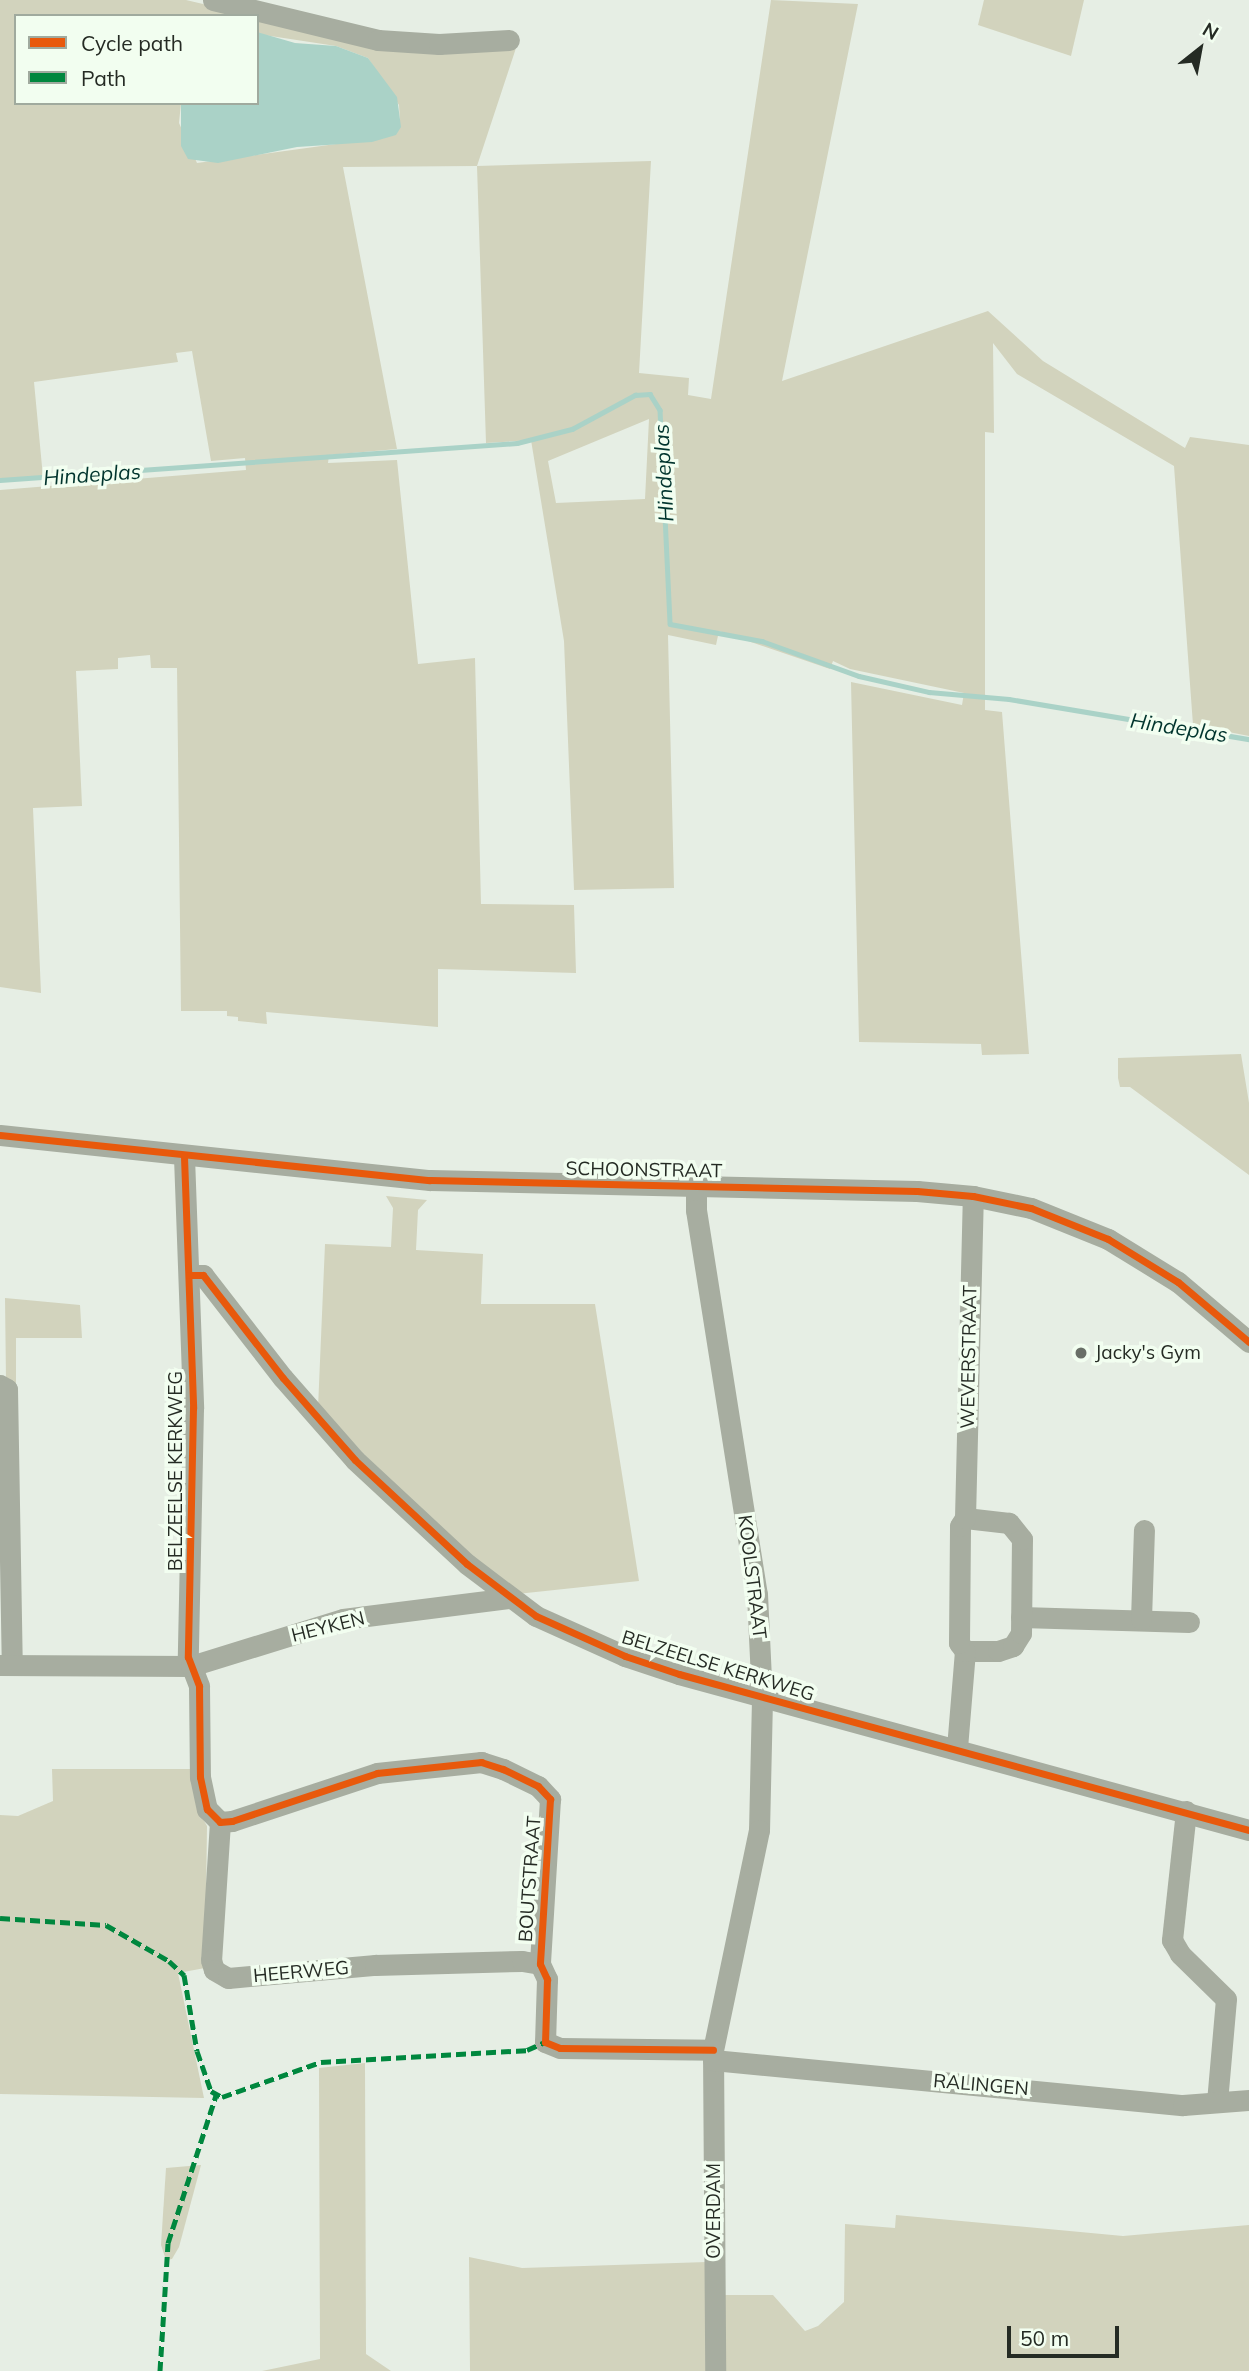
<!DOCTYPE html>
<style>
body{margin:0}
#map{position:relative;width:1249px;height:2371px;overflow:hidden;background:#e6eee4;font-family:Mulish,sans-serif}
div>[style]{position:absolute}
.green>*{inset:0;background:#d2d3bd}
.water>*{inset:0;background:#aad2c7}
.stream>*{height:4.5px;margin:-2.25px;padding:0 2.25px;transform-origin:2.25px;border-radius:2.25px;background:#aad2c7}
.minor>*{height:21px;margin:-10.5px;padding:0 10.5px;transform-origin:10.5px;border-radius:10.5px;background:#a7ada0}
.quiet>*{height:5px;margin-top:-2.5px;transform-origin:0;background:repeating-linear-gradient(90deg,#00873e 0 10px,transparent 0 15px)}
.cycleway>*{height:7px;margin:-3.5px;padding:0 3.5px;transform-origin:3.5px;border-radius:3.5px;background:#e8590c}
.dots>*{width:19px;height:19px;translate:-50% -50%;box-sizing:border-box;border:4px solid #f2fef0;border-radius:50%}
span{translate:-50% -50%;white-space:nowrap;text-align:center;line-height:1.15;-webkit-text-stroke:7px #f2fef0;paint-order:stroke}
.street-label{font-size:19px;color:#252b24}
.poi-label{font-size:19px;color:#252b24}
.left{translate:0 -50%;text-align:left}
.water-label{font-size:21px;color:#00342d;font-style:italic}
.legend{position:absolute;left:14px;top:14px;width:245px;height:91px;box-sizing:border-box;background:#f2fef0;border:2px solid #a0aa9e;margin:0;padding:9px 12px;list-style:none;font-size:21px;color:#252b24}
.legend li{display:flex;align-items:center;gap:14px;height:35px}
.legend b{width:35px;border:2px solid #a0aa9e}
.north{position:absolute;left:1165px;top:14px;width:70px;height:70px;-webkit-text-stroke:5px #f2fef0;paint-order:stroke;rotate:31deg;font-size:19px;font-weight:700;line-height:28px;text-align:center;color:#252b24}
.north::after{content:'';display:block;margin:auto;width:24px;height:32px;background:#252b24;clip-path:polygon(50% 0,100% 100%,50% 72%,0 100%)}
.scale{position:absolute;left:1007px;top:2326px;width:112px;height:32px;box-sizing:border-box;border:4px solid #252b24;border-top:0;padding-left:9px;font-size:21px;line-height:24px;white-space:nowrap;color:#252b24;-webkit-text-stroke:5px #f2fef0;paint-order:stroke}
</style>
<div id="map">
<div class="green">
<div style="clip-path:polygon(evenodd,0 0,186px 0,254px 16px,16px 16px,16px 103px,181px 103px,179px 123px,197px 163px,365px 140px,400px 121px,399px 105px,368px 58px,336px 46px,264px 35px,257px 32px,257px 17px,516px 48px,477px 166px,651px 161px,639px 373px,689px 378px,688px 395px,711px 399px,771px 0,858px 4px,782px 381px,988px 311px,1043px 361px,1185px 448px,1190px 437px,1249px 445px,1249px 736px,1193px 725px,1174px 466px,1017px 374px,993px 343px,994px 433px,985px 432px,985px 710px,1002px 712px,1029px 1054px,982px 1055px,981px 1044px,859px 1042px,851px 682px,962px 705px,964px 693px,850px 669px,833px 661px,830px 669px,719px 631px,716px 645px,668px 635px,674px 888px,574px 890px,564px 641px,531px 440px,486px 443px,477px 166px,343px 167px,397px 449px,329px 455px,328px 463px,397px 460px,418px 664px,475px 658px,481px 904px,574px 905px,576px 973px,438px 969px,438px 1027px,266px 1012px,267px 1024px,238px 1021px,238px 1017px,227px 1016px,227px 1011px,181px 1011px,177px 668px,151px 668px,150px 655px,118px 658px,118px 669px,76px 671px,82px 806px,33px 808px,41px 993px,0 987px,0 490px,246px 470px,245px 458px,211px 461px,192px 351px,176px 353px,178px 362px,34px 382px,43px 477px,0 480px,0 0,649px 419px,645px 499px,556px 503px,548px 461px,649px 419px)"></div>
<div style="clip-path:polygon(984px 0,1084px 0,1071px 56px,978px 25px)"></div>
<div style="clip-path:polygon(1241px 1054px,1249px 1103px,1249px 1175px,1130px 1087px,1120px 1087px,1118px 1078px,1118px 1058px)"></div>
<div style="clip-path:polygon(386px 1196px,427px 1200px,418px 1210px,416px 1250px,483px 1254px,481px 1304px,595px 1304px,639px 1581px,517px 1594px,470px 1561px,318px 1408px,325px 1244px,391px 1247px,393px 1208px)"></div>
<div style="clip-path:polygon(5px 1298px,80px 1305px,82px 1338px,16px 1338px,16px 1383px,6px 1381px)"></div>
<div style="clip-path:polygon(52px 1769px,190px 1769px,200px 1814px,207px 1826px,205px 1968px,178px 1973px,204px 2098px,0 2094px,0 1815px,18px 1816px,53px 1801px)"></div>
<div style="clip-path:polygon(365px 2063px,366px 2354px,391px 2371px,262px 2371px,320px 2359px,319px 2068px)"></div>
<div style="clip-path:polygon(201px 2165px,179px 2247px,172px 2259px,166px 2260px,161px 2245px,166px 2168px)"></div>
<div style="clip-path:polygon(896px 2215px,1123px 2236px,1249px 2225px,1249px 2371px,723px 2371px,723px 2295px,773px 2295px,805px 2331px,818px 2326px,844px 2302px,845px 2224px,895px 2228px)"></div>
<div style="clip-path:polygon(469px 2257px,522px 2268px,707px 2262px,706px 2371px,470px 2371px)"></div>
</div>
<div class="water">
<div style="clip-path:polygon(257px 32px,295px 43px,336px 46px,368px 58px,397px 97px,401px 127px,396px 135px,372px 142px,297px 147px,218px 163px,188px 159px,181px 146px,181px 103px,257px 103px)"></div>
</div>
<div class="stream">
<div style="left:0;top:480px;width:518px;rotate:-4.09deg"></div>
<div style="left:517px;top:443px;width:57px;rotate:-14.3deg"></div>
<div style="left:572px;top:429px;width:72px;rotate:-28.4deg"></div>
<div style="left:635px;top:395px;width:15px;rotate:-4deg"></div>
<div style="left:650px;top:394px;width:19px;rotate:58deg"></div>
<div style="left:660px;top:410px;width:214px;rotate:87.3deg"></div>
<div style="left:670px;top:624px;width:94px;rotate:10.5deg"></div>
<div style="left:762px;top:641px;width:103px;rotate:19.8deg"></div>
<div style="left:859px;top:676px;width:72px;rotate:12.9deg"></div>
<div style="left:929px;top:692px;width:80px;rotate:5deg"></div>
<div style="left:1009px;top:699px;width:243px;rotate:9.5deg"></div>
</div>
<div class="minor">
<div style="left:213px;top:0;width:170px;rotate:13.6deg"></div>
<div style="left:378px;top:40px;width:61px;rotate:3.8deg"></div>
<div style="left:439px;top:44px;width:70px;rotate:-3.3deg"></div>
<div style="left:0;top:1135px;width:432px;rotate:6deg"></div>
<div style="left:430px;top:1180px;width:487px;rotate:1.3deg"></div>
<div style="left:917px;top:1191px;width:56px;rotate:5.1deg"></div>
<div style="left:973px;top:1196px;width:59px;rotate:11.7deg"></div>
<div style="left:1031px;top:1208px;width:83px;rotate:21.9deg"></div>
<div style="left:1108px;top:1239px;width:82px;rotate:31.6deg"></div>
<div style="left:1178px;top:1282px;width:93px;rotate:40.2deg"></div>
<div style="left:184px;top:1157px;width:251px;rotate:87.9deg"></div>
<div style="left:193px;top:1408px;width:249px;rotate:91.2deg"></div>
<div style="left:188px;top:1657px;width:31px;rotate:69deg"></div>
<div style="left:199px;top:1686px;width:91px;rotate:89.4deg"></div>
<div style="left:200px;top:1777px;width:33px;rotate:78deg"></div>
<div style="left:207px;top:1809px;width:18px;rotate:45deg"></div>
<div style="left:220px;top:1822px;width:12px;rotate:-5deg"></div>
<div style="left:232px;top:1821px;width:153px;rotate:-18.3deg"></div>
<div style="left:377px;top:1773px;width:105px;rotate:-6deg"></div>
<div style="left:481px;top:1762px;width:23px;rotate:18deg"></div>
<div style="left:503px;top:1769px;width:39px;rotate:26deg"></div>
<div style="left:538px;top:1786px;width:18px;rotate:47deg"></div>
<div style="left:550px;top:1799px;width:165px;rotate:93.5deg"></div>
<div style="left:540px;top:1964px;width:17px;rotate:65deg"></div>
<div style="left:547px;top:1979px;width:63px;rotate:91.8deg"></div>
<div style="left:545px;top:2042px;width:16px;rotate:22deg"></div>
<div style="left:560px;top:2048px;width:153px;rotate:0.7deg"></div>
<div style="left:696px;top:1187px;width:23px;rotate:90deg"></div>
<div style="left:696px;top:1210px;width:389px;rotate:81deg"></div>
<div style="left:757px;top:1594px;width:105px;rotate:87.3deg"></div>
<div style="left:762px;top:1699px;width:131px;rotate:91.3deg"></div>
<div style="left:759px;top:1830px;width:225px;rotate:101.8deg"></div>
<div style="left:713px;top:2050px;width:321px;rotate:89.6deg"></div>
<div style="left:189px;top:1275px;width:14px"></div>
<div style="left:203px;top:1275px;width:130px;rotate:52.2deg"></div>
<div style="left:283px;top:1378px;width:109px;rotate:48.7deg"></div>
<div style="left:355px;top:1460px;width:153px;rotate:42.9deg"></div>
<div style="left:467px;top:1564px;width:86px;rotate:37deg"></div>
<div style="left:536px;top:1616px;width:98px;rotate:24.2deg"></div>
<div style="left:625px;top:1656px;width:57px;rotate:18.4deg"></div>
<div style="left:679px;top:1674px;width:591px;rotate:15.31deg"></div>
<div style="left:0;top:1385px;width:8px;rotate:30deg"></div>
<div style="left:7px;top:1389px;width:275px;rotate:89deg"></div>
<div style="left:1021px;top:1617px;width:168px;rotate:1.7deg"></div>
<div style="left:1141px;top:1619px;width:89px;rotate:-88.1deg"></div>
<div style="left:965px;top:1651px;width:33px"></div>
<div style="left:998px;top:1651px;width:16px;rotate:-18deg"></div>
<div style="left:1013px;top:1646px;width:15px;rotate:-58deg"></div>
<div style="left:1021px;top:1633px;width:94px;rotate:-89.4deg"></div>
<div style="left:1022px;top:1539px;width:21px;rotate:-129deg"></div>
<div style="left:1009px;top:1523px;width:44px;rotate:-173.5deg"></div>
<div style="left:0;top:1665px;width:191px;rotate:0.3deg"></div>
<div style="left:191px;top:1666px;width:159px;rotate:-17.2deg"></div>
<div style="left:343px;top:1619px;width:167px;rotate:-7.2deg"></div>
<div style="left:957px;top:1748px;width:97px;rotate:-85.3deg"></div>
<div style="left:965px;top:1651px;width:10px;rotate:-127deg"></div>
<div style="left:959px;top:1643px;width:117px;rotate:-89.5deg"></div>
<div style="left:960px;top:1526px;width:9px;rotate:-58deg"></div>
<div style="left:965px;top:1518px;width:322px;rotate:-88.6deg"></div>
<div style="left:1186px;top:1811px;width:130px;rotate:96.2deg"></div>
<div style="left:1172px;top:1940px;width:16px;rotate:60deg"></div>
<div style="left:1180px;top:1954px;width:64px;rotate:44.4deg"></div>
<div style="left:1226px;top:1999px;width:103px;rotate:95deg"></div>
<div style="left:220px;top:1822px;width:138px;rotate:93.7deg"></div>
<div style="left:211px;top:1960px;width:10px;rotate:73deg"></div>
<div style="left:214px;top:1970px;width:16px;rotate:30deg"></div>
<div style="left:228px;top:1978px;width:148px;rotate:-5.1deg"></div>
<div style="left:375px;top:1965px;width:147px;rotate:-1.6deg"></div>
<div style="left:522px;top:1961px;width:18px;rotate:9deg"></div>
<div style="left:713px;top:2060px;width:472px;rotate:5.5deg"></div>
<div style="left:1183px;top:2105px;width:66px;rotate:-4.3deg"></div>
</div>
<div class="quiet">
<div style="left:0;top:1918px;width:106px;rotate:3.8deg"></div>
<div style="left:106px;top:1925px;width:73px;rotate:29.7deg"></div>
<div style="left:169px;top:1961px;width:21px;rotate:43deg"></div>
<div style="left:184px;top:1975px;width:77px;rotate:80.3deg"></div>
<div style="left:197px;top:2051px;width:42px;rotate:70.7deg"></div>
<div style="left:211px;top:2091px;width:13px;rotate:29deg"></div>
<div style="left:222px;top:2097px;width:105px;rotate:-19.5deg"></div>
<div style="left:321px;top:2062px;width:206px;rotate:-3.3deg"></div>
<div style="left:527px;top:2050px;width:20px;rotate:-24deg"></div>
<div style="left:160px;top:2371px;width:128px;rotate:-86.4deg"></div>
<div style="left:168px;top:2243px;width:156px;rotate:-72deg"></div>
</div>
<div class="cycleway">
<div style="left:0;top:1135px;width:432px;rotate:6deg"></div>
<div style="left:430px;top:1180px;width:487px;rotate:1.3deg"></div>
<div style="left:917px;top:1191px;width:56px;rotate:5.1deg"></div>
<div style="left:973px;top:1196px;width:59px;rotate:11.7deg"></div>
<div style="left:1031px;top:1208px;width:83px;rotate:21.9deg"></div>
<div style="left:1108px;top:1239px;width:82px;rotate:31.6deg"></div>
<div style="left:1178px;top:1282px;width:93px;rotate:40.2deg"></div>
<div style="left:184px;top:1157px;width:251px;rotate:87.9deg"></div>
<div style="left:193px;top:1408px;width:249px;rotate:91.2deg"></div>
<div style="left:188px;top:1657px;width:31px;rotate:69deg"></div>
<div style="left:199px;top:1686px;width:91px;rotate:89.4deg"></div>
<div style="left:200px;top:1777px;width:33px;rotate:78deg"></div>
<div style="left:207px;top:1809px;width:18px;rotate:45deg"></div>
<div style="left:220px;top:1822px;width:12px;rotate:-5deg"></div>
<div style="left:232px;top:1821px;width:153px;rotate:-18.3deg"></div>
<div style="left:377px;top:1773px;width:105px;rotate:-6deg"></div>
<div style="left:481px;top:1762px;width:23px;rotate:18deg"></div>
<div style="left:503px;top:1769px;width:39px;rotate:26deg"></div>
<div style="left:538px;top:1786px;width:18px;rotate:47deg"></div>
<div style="left:550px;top:1799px;width:165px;rotate:93.5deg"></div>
<div style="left:540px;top:1964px;width:17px;rotate:65deg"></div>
<div style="left:547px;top:1979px;width:63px;rotate:91.8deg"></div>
<div style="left:545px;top:2042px;width:16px;rotate:22deg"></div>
<div style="left:560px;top:2048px;width:153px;rotate:0.7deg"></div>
<div style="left:189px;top:1275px;width:14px"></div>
<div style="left:203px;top:1275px;width:130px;rotate:52.2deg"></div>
<div style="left:283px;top:1378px;width:109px;rotate:48.7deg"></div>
<div style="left:355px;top:1460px;width:153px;rotate:42.9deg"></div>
<div style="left:467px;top:1564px;width:86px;rotate:37deg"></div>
<div style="left:536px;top:1616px;width:98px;rotate:24.2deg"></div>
<div style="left:625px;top:1656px;width:57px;rotate:18.4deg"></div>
<div style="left:679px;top:1674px;width:591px;rotate:15.31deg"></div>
</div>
<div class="dots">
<div style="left:1081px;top:1353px;background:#696f67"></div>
</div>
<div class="street-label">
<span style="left:644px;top:1170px;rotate:1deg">SCHOONSTRAAT</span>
<span style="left:969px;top:1357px;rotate:-89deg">WEVERSTRAAT</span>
<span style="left:176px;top:1471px;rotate:-90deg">BELZEELSE KERKWEG</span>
<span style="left:752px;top:1577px;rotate:83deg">KOOLSTRAAT</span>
<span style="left:328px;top:1627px;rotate:-14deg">HEYKEN</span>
<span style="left:718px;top:1666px;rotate:17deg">BELZEELSE KERKWEG</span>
<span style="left:530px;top:1879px;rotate:-86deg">BOUTSTRAAT</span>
<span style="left:301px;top:1972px;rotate:-5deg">HEERWEG</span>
<span style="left:981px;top:2085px;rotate:5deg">RALINGEN</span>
<span style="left:714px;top:2211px;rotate:-90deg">OVERDAM</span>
</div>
<div class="poi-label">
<span class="left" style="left:1095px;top:1353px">Jacky's Gym</span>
</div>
<div class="water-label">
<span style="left:663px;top:473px;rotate:-93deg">Hindeplas</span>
<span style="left:92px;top:474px;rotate:-4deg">Hindeplas</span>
<span style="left:1179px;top:727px;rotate:9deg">Hindeplas</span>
</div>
<ul class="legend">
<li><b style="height:9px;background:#e8590c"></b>Cycle path</li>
<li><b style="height:9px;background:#00873e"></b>Path</li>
</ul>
<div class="north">N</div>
<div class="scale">50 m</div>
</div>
